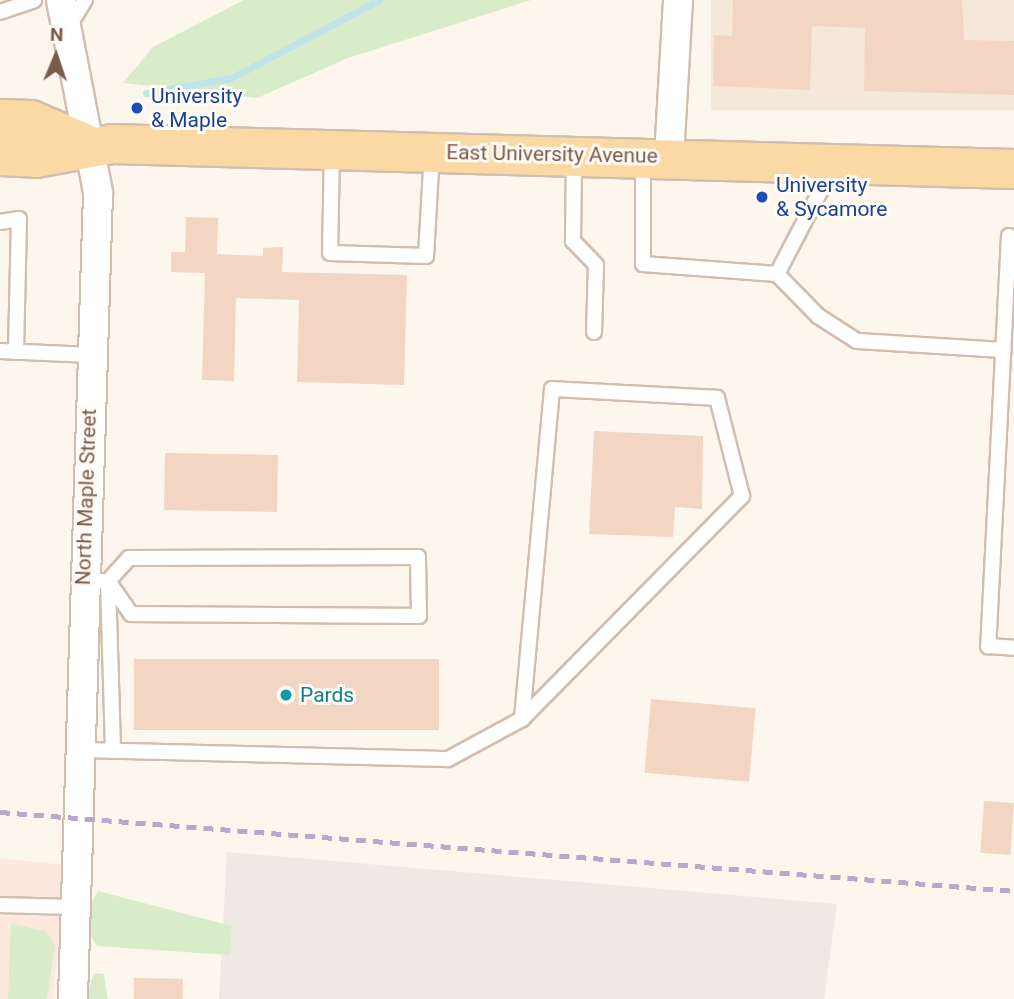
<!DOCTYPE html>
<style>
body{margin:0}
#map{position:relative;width:1014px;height:999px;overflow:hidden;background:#fdf6ec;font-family:Roboto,sans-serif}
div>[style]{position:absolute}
.residential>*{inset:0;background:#f5e8da;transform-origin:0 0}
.commercial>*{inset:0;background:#fde8e0}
.industrial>*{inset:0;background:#efe9e4}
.green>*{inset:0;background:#d8ecc9}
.stream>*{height:7px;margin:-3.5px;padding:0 3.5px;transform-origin:3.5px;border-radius:3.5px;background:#bfe3e8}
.building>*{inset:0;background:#f3d5c3;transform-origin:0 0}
.roads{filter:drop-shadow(2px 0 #d1beb0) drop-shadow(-2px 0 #d1beb0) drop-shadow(0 2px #d1beb0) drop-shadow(0 -2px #d1beb0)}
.lane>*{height:14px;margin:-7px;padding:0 7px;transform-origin:7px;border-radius:7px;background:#fff}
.street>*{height:28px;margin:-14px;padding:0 14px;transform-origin:14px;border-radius:14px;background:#fff}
.primary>*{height:38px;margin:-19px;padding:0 19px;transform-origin:19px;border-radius:19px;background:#fbd9a5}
.rail>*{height:5px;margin-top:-2.5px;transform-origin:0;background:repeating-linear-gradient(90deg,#b9a8c9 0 10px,transparent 0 17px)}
.dots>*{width:19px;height:19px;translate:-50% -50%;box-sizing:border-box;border:4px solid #fffaf3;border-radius:50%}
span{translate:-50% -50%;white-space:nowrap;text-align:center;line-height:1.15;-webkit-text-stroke:6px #fffaf3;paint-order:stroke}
.transit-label{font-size:21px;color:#164399}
.left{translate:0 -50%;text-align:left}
.street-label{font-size:21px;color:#7a5c4d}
.culture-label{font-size:21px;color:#0d838f}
.north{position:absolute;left:21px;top:21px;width:70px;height:70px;-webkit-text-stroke:5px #fffaf3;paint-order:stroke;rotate:2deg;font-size:19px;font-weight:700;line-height:28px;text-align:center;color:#7a5c4d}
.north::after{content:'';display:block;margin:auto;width:24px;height:32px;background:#7a5c4d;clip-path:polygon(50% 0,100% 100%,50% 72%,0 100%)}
</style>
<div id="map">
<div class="residential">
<div style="left:711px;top:0;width:303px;height:110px"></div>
</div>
<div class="commercial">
<div style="clip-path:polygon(0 858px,65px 865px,53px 999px,0 999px)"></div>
</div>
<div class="industrial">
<div style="clip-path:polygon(227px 852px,837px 904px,824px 999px,219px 999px)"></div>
</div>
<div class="green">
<div style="clip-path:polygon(244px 0,531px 0,348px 58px,257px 98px,123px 83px,153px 47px)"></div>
<div style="clip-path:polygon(98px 891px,232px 926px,229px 955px,97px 946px,89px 933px,89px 907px)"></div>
<div style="clip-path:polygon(11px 924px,46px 931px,55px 945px,47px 999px,8px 999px)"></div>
<div style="clip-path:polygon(94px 973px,104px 974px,108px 999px,85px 999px)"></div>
</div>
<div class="stream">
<div style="left:146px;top:93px;width:86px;rotate:-10deg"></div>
<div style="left:231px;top:78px;width:167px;rotate:-27.8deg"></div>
</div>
<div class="building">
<div style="clip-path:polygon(733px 0,962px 0,964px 40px,1014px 41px,1014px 95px,864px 91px,865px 28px,812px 26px,810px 90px,713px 86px,714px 35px,732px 36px)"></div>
<div style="clip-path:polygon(186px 217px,218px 218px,217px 254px,263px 256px,263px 248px,283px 247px,282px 272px,407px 275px,404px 385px,297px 382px,299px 300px,236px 298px,234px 381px,202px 380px,205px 273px,171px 272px,171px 252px,185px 252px)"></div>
<div style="clip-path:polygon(594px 431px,703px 436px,702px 509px,675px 507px,673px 537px,589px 534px)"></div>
<div style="left:165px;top:453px;width:113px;height:57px;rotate:1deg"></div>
<div style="left:439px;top:659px;width:71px;height:305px;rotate:90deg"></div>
<div style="left:651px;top:699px;width:105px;height:74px;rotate:5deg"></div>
<div style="left:984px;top:801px;width:30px;height:52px;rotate:4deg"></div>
<div style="left:134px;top:978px;width:49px;height:21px;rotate:1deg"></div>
</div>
<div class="roads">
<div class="lane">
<div style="left:0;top:12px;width:36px;rotate:-19deg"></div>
<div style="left:68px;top:28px;width:33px;rotate:-59deg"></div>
<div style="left:332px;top:151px;width:102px;rotate:91.1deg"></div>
<div style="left:330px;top:253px;width:96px;rotate:1.8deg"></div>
<div style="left:426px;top:256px;width:103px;rotate:-86.7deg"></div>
<div style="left:574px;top:160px;width:81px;rotate:90.7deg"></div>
<div style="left:573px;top:241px;width:33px;rotate:46deg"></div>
<div style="left:596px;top:265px;width:67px;rotate:91.7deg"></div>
<div style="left:643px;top:161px;width:103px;rotate:90deg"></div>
<div style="left:643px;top:264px;width:134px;rotate:4.3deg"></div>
<div style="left:777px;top:274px;width:121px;rotate:-62.4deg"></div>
<div style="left:0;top:222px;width:19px;rotate:-9deg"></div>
<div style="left:19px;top:219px;width:133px;rotate:91.3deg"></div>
<div style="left:1009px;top:236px;width:411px;rotate:92.9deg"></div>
<div style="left:988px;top:646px;width:26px;rotate:4deg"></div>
<div style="left:777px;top:274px;width:59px;rotate:45.7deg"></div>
<div style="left:818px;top:316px;width:46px;rotate:32.7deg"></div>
<div style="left:857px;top:341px;width:147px;rotate:3.5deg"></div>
<div style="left:0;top:351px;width:92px;rotate:2.5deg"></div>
<div style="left:84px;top:581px;width:24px"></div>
<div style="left:108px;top:581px;width:40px;rotate:55.1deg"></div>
<div style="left:131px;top:614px;width:288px;rotate:0.4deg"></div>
<div style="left:419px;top:616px;width:59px;rotate:-91deg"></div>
<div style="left:418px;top:557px;width:289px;rotate:179.8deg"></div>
<div style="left:129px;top:558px;width:31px;rotate:132deg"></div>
<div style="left:108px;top:581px;width:170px;rotate:88.3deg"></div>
<div style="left:81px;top:750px;width:367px;rotate:1.4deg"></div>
<div style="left:448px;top:759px;width:84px;rotate:-28.4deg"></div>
<div style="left:522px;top:719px;width:331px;rotate:-84.8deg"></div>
<div style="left:552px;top:389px;width:165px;rotate:3.1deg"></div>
<div style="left:717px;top:398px;width:101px;rotate:75.7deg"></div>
<div style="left:742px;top:496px;width:313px;rotate:134.6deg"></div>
<div style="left:0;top:905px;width:76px;rotate:1.5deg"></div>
</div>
<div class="street">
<div style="left:61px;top:0;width:197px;rotate:79.1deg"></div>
<div style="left:98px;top:193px;width:806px;rotate:91.78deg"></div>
<div style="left:669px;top:157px;width:157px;rotate:-86.7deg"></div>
</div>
<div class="primary">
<div style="left:0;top:119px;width:31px;rotate:2deg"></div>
<div style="left:31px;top:120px;width:63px;rotate:23.3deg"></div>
<div style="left:0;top:156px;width:36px;rotate:3deg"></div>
<div style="left:36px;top:158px;width:77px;rotate:-10.4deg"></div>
<div style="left:112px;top:144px;width:902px;rotate:1.59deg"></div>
</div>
</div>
<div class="rail">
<div style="left:0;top:812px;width:1017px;rotate:4.45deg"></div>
</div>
<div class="dots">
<div style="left:137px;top:108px;background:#1a4fb4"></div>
<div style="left:762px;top:197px;background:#1a4fb4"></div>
<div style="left:286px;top:695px;background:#0f9aa8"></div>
</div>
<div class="transit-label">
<span class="left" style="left:151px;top:108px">University<br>&amp; Maple</span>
<span class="left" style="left:776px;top:197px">University<br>&amp; Sycamore</span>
</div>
<div class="street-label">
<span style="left:552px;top:154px;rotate:1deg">East University Avenue</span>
<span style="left:86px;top:497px;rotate:-88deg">North Maple Street</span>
</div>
<div class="culture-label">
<span class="left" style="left:300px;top:695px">Pards</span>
</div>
<div class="north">N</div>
</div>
